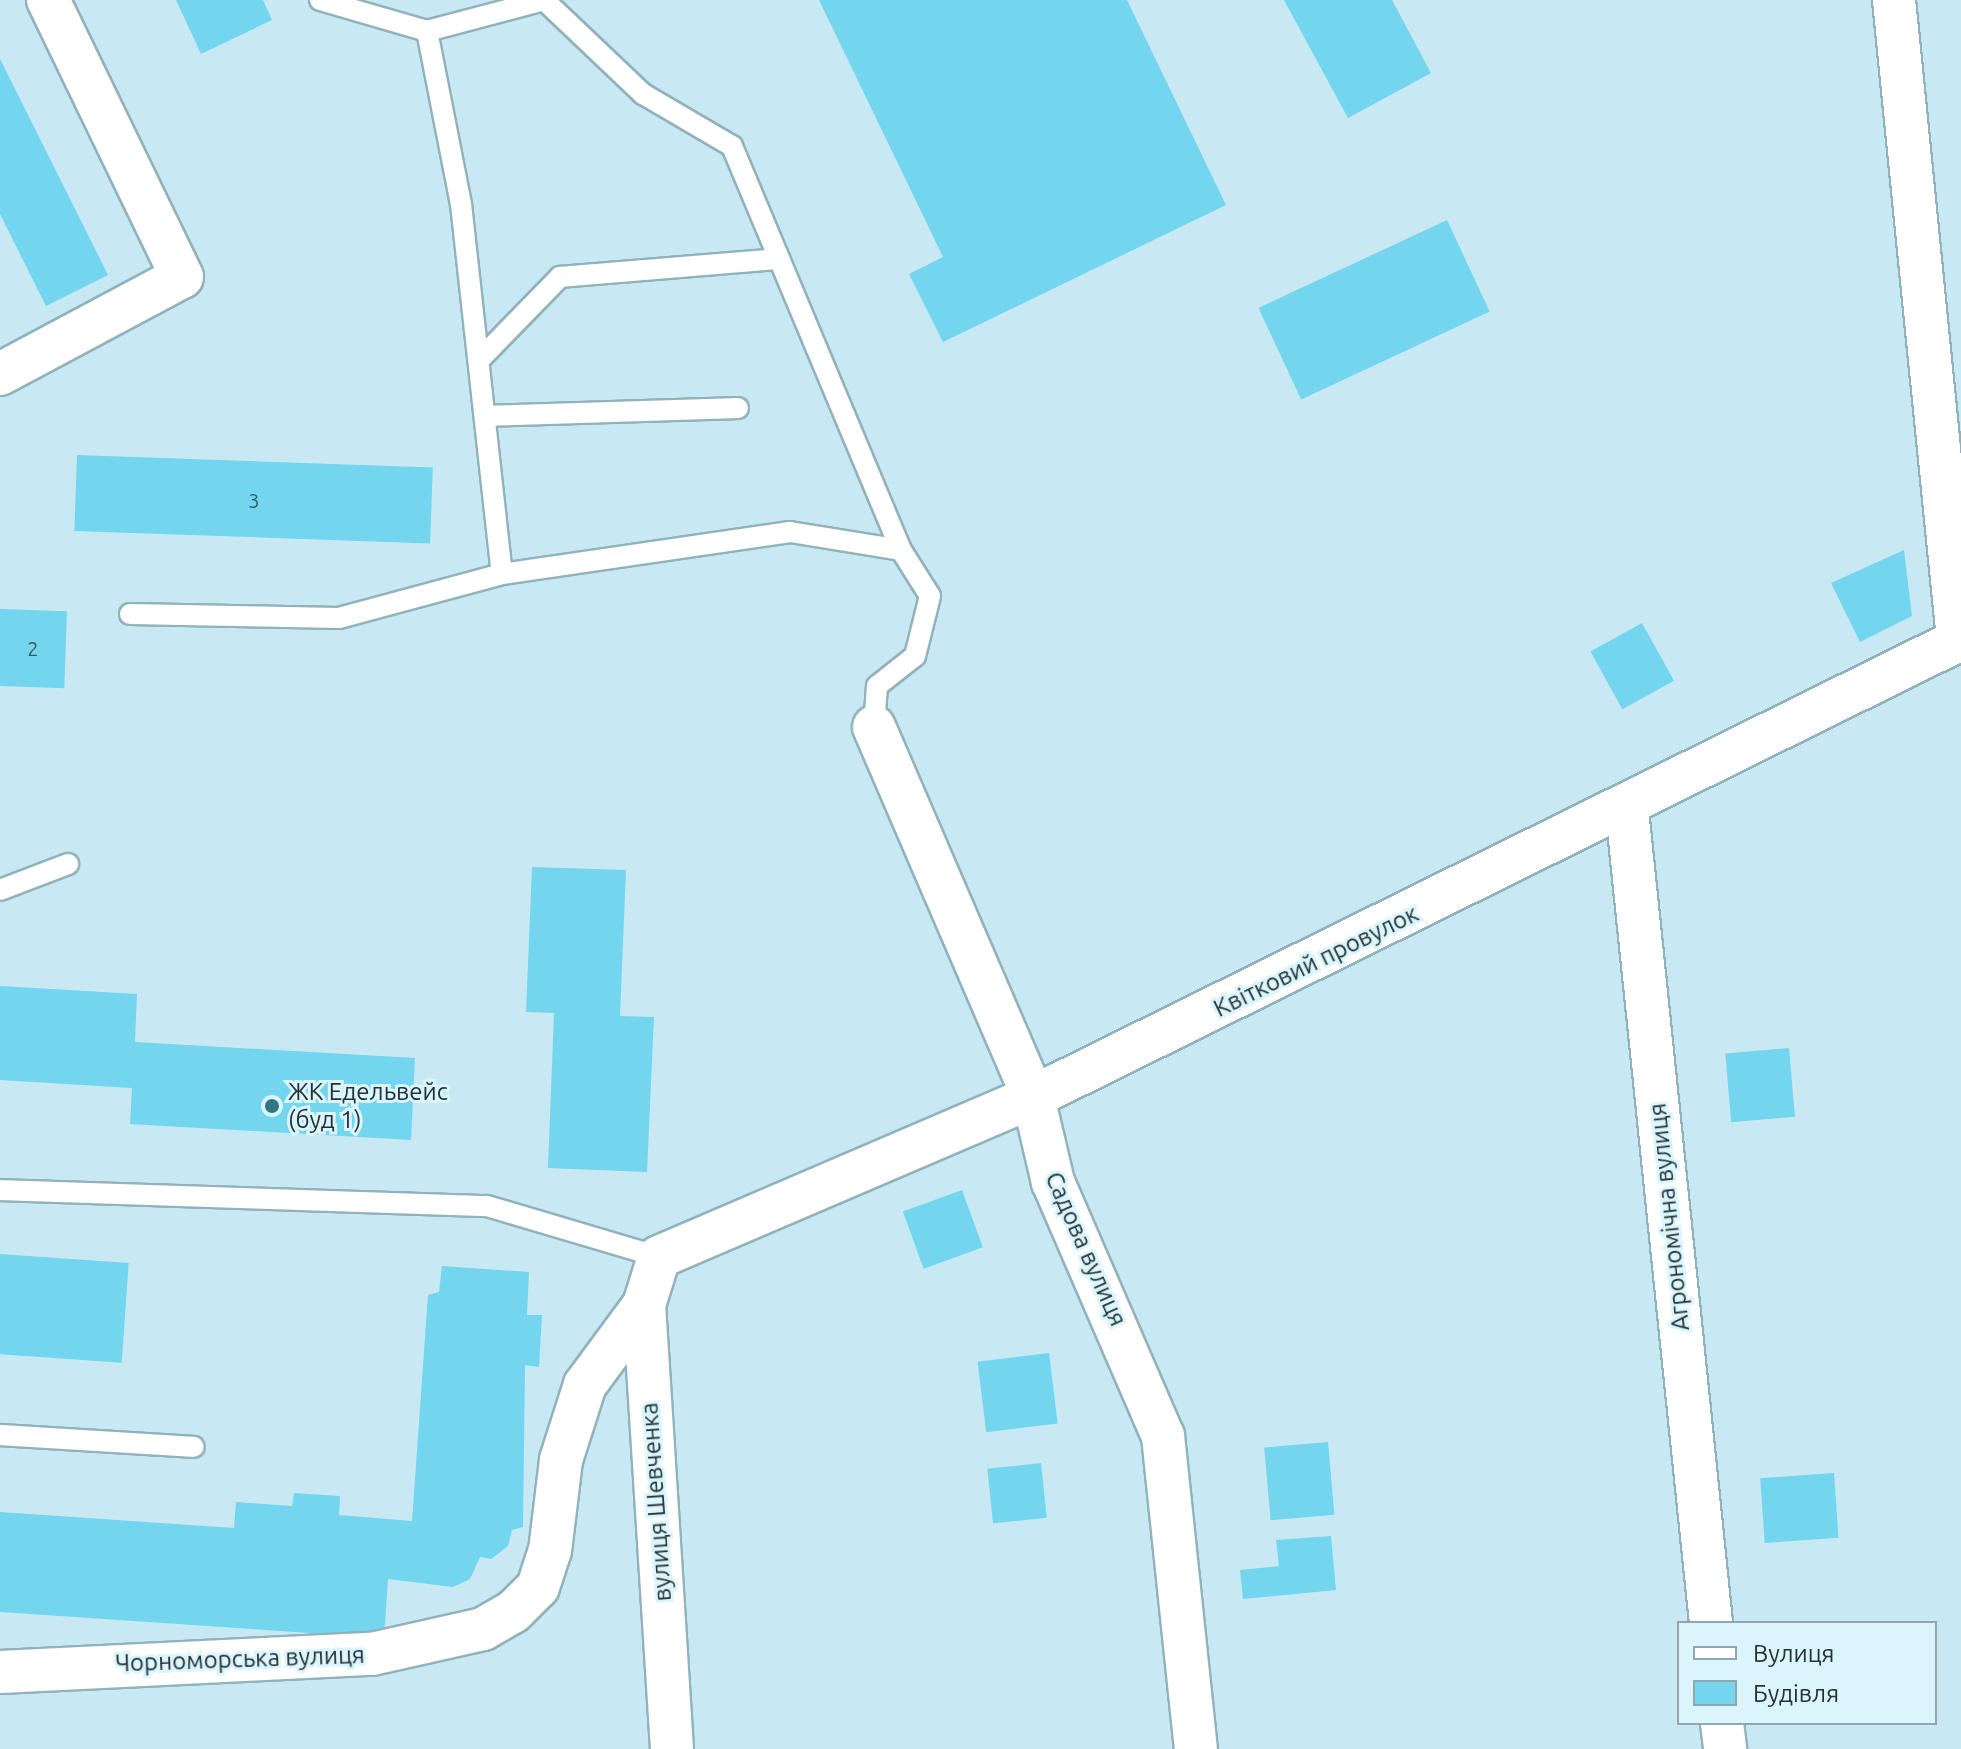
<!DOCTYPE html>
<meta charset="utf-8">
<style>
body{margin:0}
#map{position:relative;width:1961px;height:1749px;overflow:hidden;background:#c8e9f3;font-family:Ubuntu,sans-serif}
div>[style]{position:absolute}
.building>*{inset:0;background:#73d5ee;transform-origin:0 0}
.roads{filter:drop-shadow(2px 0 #92b2bb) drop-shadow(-2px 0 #92b2bb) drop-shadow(0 2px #92b2bb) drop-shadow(0 -2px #92b2bb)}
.service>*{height:20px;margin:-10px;padding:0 10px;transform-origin:10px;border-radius:10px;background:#fff}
.minor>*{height:42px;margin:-21px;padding:0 21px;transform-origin:21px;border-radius:21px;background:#fff}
.dots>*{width:22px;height:22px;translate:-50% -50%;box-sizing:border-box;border:4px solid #dbf5fd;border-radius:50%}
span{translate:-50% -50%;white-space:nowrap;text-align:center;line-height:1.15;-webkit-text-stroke:6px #dbf5fd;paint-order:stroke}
.number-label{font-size:20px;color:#385b63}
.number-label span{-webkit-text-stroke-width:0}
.street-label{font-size:24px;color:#253235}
.poi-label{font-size:24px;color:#253235}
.left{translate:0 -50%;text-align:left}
.legend{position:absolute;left:1677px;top:1621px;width:260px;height:104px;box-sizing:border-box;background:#dbf5fd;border:2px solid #92a7ad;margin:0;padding:10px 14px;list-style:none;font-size:24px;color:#253235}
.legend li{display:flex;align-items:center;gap:16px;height:40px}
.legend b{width:40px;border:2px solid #92a7ad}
</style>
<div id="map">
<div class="building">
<div style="clip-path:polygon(176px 0,263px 0,272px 20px,201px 54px)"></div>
<div style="clip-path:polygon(819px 0,1127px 0,1226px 205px,943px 342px,909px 274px,943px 257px)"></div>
<div style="clip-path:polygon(1284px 0,1392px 0,1431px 73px,1348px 118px)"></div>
<div style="clip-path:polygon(0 59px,108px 275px,46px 306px,0 214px)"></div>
<div style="left:1447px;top:220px;width:101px;height:208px;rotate:65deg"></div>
<div style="left:77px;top:455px;width:356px;height:76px;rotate:2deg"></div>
<div style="clip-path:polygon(1904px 550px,1912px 616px,1860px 642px,1831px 583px)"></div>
<div style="left:0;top:609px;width:67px;height:77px;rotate:2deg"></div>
<div style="left:1642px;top:623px;width:66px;height:59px;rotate:61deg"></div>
<div style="clip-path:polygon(532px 867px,626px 870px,620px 1016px,654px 1017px,647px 1172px,548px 1168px,554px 1013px,526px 1012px)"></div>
<div style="clip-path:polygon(0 986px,137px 994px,135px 1042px,415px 1058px,411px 1140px,130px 1124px,132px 1088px,0 1080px)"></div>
<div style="left:1789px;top:1048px;width:69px;height:64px;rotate:85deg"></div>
<div style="left:962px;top:1190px;width:61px;height:63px;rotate:70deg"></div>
<div style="left:0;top:1254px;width:129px;height:100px;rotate:4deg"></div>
<div style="clip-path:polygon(442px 1266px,529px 1272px,527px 1315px,542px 1315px,539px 1367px,525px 1365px,523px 1527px,512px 1530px,508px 1546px,491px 1559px,480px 1557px,470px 1579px,453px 1587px,388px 1579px,384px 1638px,0 1612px,0 1512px,234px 1528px,236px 1502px,292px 1506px,294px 1493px,340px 1496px,339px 1515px,412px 1521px,428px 1295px,439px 1292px)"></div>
<div style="left:1049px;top:1353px;width:71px;height:72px;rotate:83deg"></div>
<div style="left:1328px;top:1442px;width:73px;height:64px;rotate:85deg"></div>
<div style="left:1041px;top:1463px;width:55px;height:54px;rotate:84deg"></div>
<div style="left:1834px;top:1473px;width:65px;height:74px;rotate:86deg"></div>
<div style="clip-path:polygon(1331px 1536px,1336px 1590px,1243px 1599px,1240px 1570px,1279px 1566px,1276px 1540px)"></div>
</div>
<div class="roads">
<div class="service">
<div style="left:320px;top:0;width:111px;rotate:16.2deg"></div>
<div style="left:427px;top:31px;width:121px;rotate:-14.8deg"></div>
<div style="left:544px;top:0;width:137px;rotate:43.5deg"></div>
<div style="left:643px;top:94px;width:103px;rotate:30.3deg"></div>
<div style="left:732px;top:146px;width:438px;rotate:67.3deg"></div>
<div style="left:901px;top:550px;width:54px;rotate:57.8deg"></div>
<div style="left:930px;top:596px;width:62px;rotate:104deg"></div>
<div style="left:915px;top:656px;width:48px;rotate:141.7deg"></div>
<div style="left:877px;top:686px;width:41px;rotate:94.2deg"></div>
<div style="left:427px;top:31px;width:176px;rotate:78.9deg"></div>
<div style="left:461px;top:204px;width:372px;rotate:83.7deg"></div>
<div style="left:479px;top:360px;width:116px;rotate:-45.7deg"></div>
<div style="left:560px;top:277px;width:220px;rotate:-4.7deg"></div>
<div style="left:485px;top:416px;width:253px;rotate:-1.8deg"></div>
<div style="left:130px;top:614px;width:209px;rotate:1.1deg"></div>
<div style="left:339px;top:618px;width:169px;rotate:-15.1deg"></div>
<div style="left:502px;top:574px;width:291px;rotate:-8.3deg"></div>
<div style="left:790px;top:532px;width:112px;rotate:9.2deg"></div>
<div style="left:0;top:890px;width:73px;rotate:-20.9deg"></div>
<div style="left:0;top:1190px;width:487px;rotate:1.9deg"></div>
<div style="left:487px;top:1206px;width:179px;rotate:16.5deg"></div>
<div style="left:0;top:1435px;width:194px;rotate:3.5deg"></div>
</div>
<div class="minor">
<div style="left:1894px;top:0;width:642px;rotate:84.28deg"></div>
<div style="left:0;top:374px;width:206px;rotate:-28.1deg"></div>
<div style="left:182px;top:277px;width:308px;rotate:-115.8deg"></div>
<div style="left:874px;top:727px;width:403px;rotate:66.7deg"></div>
<div style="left:1033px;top:1097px;width:87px;rotate:76.8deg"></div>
<div style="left:1053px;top:1182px;width:277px;rotate:66.6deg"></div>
<div style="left:1163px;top:1436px;width:315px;rotate:84deg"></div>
<div style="left:1627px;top:810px;width:817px;rotate:84.1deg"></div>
<div style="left:0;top:1672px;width:372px;rotate:-2.8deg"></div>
<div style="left:372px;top:1654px;width:114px;rotate:-12.7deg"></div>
<div style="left:483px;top:1629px;width:34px;rotate:-30deg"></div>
<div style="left:513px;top:1612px;width:35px;rotate:-45deg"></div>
<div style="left:538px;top:1587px;width:38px;rotate:-72deg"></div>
<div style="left:550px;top:1551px;width:92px;rotate:-83.1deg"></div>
<div style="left:561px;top:1460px;width:79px;rotate:-72.3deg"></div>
<div style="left:585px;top:1385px;width:99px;rotate:-53.6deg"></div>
<div style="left:1722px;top:1723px;width:26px;rotate:83deg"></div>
<div style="left:672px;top:1749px;width:445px;rotate:-93.6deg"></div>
<div style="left:644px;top:1305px;width:50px;rotate:-72.6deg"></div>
<div style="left:659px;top:1257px;width:407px;rotate:-23.2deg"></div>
<div style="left:1033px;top:1097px;width:1035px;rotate:-26.27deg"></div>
</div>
</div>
<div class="dots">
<div style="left:272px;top:1106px;background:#327585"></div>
</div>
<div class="number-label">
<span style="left:254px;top:500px">3</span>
<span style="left:33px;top:648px">2</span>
</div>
<div class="street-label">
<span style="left:1316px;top:961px;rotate:-26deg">Квітковий провулок</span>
<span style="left:1669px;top:1217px;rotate:-96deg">Агрономічна вулиця</span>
<span style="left:1086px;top:1249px;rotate:66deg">Садова вулиця</span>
<span style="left:656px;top:1502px;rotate:-94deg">вулиця Шевченка</span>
<span style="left:240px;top:1659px;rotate:-2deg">Чорноморська вулиця</span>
</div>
<div class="poi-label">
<span class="left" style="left:288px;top:1106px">ЖК Едельвейс<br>(буд 1)</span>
</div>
<ul class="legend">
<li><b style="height:10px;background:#fff"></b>Вулиця</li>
<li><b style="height:22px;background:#73d5ee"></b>Будівля</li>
</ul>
</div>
